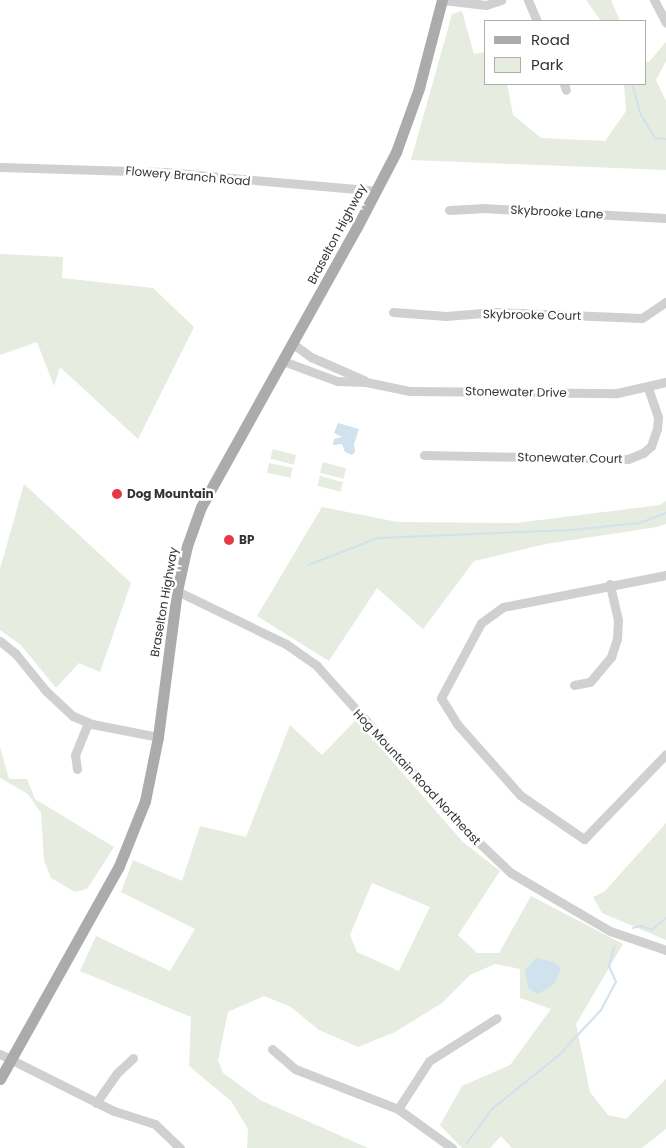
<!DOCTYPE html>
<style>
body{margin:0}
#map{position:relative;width:666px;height:1148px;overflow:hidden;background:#fff;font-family:Poppins,sans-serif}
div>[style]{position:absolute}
.green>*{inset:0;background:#e6ecdf;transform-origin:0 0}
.water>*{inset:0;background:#cfe2ee}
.stream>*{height:2px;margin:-1px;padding:0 1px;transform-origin:1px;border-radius:1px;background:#cfe2ee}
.minor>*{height:9px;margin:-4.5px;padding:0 4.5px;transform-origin:4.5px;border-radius:4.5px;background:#d0d0d0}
.major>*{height:11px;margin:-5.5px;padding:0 5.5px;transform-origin:5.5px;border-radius:5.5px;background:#ababab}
.dots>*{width:14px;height:14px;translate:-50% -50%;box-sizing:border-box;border:2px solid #fff;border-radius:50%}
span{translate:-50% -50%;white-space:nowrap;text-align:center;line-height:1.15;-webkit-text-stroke:5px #fff;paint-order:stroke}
.street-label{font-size:12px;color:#333}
.poi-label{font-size:12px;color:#333;font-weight:700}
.left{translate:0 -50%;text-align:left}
.legend{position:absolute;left:484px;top:20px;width:162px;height:65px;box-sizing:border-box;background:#fff;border:1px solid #adadad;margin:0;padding:6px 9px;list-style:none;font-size:15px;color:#333}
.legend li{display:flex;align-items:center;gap:10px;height:25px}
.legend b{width:25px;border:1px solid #adadad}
</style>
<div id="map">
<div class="green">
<div style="clip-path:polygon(586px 0,611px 0,620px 21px,601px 21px)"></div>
<div style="clip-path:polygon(462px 11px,474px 54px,485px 52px,485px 84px,507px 84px,513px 115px,541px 138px,605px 141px,626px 111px,624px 84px,645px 84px,645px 61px,649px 62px,666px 42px,666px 61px,656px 80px,666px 101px,666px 170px,411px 160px,452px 14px)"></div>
<div style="clip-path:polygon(0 254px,63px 257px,62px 278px,153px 288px,194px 327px,138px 439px,60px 367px,54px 386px,37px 342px,0 355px)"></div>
<div style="left:273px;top:449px;width:24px;height:10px;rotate:15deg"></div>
<div style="left:323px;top:462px;width:24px;height:11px;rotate:15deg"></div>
<div style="left:269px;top:463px;width:24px;height:10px;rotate:12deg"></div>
<div style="left:320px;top:476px;width:24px;height:10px;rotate:15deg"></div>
<div style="clip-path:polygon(24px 484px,131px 583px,100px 672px,79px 663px,56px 688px,21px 645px,0 630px,0 569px)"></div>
<div style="clip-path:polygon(666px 501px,666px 524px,657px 527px,546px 544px,474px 561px,423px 629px,377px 588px,329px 661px,257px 616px,322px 507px,397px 522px,516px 523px,660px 505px)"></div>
<div style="clip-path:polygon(evenodd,356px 720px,463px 842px,500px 871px,458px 935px,477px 953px,499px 953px,531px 896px,623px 944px,576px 1024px,590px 1092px,608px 1115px,626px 1119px,666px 1079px,666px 1129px,642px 1148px,512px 1148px,501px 1136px,490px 1148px,462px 1148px,440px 1125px,462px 1086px,510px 1065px,551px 1009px,520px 998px,520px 969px,495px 964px,470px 975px,442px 1003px,395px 1032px,358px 1047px,319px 1030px,291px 1007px,264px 996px,228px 1012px,218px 1060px,223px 1073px,260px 1100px,368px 1148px,247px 1148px,248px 1129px,231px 1101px,189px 1066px,191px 1017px,80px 971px,96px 936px,170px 971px,195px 929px,121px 892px,133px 860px,182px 881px,200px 826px,246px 837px,290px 725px,322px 755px,356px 720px,372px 883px,430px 907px,399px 971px,357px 952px,350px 935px,372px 883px)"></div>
<div style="clip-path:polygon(0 747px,9px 779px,27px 779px,35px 799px,114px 847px,87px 889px,75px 892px,51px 878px,44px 860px,41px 813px,28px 794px,0 778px)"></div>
<div style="clip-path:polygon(666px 823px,666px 940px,602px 913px,593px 897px,604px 892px)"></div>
</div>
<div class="water">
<div style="clip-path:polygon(338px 423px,359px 429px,354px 444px,355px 452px,352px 455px,345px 452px,342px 444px,333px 445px,334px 439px,342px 437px,334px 433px)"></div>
<div style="clip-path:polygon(536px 958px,554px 962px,561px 968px,554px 984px,538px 994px,528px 988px,525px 970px)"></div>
</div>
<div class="stream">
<div style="left:632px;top:84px;width:32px;rotate:74deg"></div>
<div style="left:641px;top:115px;width:27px;rotate:59deg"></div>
<div style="left:655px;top:138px;width:11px;rotate:5deg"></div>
<div style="left:308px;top:565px;width:75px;rotate:-21.1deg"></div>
<div style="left:378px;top:538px;width:194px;rotate:-2.4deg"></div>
<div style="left:572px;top:530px;width:68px;rotate:-5.9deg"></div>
<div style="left:640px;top:523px;width:28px;rotate:-21deg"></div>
<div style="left:633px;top:928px;width:8px;rotate:-14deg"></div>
<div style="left:641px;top:926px;width:12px;rotate:20deg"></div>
<div style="left:652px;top:930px;width:18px;rotate:-41deg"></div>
<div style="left:467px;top:1143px;width:42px;rotate:-53.7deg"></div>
<div style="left:492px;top:1109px;width:85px;rotate:-38.8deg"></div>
<div style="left:558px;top:1056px;width:63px;rotate:-46.9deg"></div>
<div style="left:601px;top:1010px;width:32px;rotate:-62deg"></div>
<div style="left:616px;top:982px;width:17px;rotate:-114deg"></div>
<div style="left:609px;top:966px;width:20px;rotate:-75deg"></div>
</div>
<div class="minor">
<div style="left:443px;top:0;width:43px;rotate:6.6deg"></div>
<div style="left:486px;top:5px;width:16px;rotate:-18deg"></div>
<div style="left:528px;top:0;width:23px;rotate:67deg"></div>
<div style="left:654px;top:0;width:26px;rotate:62deg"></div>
<div style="left:564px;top:84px;width:6px;rotate:72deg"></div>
<div style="left:0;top:167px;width:165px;rotate:1.7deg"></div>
<div style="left:165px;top:172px;width:212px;rotate:5.1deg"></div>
<div style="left:449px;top:210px;width:33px;rotate:-3deg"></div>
<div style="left:482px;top:208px;width:184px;rotate:3.1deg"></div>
<div style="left:393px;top:312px;width:53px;rotate:4.3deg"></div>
<div style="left:446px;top:316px;width:49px;rotate:-4.7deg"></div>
<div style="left:495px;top:312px;width:147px;rotate:2.3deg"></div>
<div style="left:642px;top:318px;width:29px;rotate:-34deg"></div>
<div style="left:293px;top:344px;width:22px;rotate:36deg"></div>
<div style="left:311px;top:357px;width:58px;rotate:23.5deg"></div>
<div style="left:283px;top:361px;width:58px;rotate:20.3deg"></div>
<div style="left:337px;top:381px;width:29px;rotate:2deg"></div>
<div style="left:366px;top:382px;width:45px;rotate:11.6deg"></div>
<div style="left:410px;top:391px;width:207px;rotate:0.6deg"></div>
<div style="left:617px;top:393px;width:50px;rotate:-12.7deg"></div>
<div style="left:424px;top:455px;width:204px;rotate:1.1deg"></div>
<div style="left:628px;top:459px;width:16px;rotate:-22deg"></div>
<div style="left:643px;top:453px;width:11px;rotate:-41deg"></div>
<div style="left:651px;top:446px;width:18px;rotate:-71deg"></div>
<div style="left:657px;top:429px;width:12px;rotate:-85deg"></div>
<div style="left:658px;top:417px;width:31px;rotate:-109deg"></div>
<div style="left:666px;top:575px;width:166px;rotate:168.9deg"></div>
<div style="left:503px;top:607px;width:27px;rotate:144deg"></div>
<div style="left:481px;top:623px;width:85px;rotate:118.1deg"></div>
<div style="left:441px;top:698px;width:31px;rotate:58deg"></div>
<div style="left:457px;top:724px;width:95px;rotate:48.4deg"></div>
<div style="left:520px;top:795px;width:78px;rotate:34.5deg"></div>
<div style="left:584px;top:839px;width:118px;rotate:-46deg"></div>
<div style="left:177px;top:591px;width:121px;rotate:25.9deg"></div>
<div style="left:286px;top:644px;width:38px;rotate:35deg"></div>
<div style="left:317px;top:666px;width:207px;rotate:48.1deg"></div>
<div style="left:455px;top:820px;width:77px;rotate:43.4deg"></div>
<div style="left:511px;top:873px;width:115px;rotate:30.4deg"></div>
<div style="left:610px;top:931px;width:59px;rotate:18.7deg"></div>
<div style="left:0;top:641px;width:19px;rotate:39deg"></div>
<div style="left:15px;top:653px;width:49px;rotate:50.8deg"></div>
<div style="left:46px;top:691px;width:37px;rotate:43deg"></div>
<div style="left:73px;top:716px;width:21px;rotate:23deg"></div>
<div style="left:92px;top:724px;width:67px;rotate:11.1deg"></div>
<div style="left:574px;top:685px;width:16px;rotate:-11deg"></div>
<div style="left:590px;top:682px;width:33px;rotate:-50deg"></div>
<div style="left:611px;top:657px;width:19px;rotate:-72deg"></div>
<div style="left:617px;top:639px;width:19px;rotate:-87deg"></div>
<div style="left:618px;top:620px;width:37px;rotate:-103deg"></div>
<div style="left:77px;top:769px;width:14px;rotate:-98deg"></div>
<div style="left:75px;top:755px;width:35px;rotate:-68deg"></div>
<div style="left:272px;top:1049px;width:30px;rotate:41deg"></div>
<div style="left:295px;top:1069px;width:110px;rotate:21.2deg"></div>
<div style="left:398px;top:1109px;width:67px;rotate:35.8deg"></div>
<div style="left:0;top:1054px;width:127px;rotate:26.6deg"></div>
<div style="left:114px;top:1111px;width:43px;rotate:17.6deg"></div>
<div style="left:155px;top:1124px;width:35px;rotate:44deg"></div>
<div style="left:96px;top:1103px;width:37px;rotate:-55deg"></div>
<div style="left:117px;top:1073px;width:22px;rotate:-43deg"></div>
<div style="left:398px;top:1109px;width:57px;rotate:-57.1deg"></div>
<div style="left:429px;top:1061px;width:80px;rotate:-32.3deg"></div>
</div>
<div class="major">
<div style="left:0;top:1079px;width:244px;rotate:-60.8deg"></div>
<div style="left:119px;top:866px;width:70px;rotate:-68.2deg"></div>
<div style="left:145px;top:801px;width:65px;rotate:-78.5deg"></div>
<div style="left:158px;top:737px;width:147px;rotate:-82.6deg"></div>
<div style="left:177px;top:591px;width:46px;rotate:-77.5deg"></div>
<div style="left:187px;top:546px;width:41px;rotate:-70.3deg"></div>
<div style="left:201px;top:507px;width:321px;rotate:-60.9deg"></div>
<div style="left:357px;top:227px;width:85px;rotate:-62.5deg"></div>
<div style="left:396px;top:152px;width:68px;rotate:-70.2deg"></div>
<div style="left:419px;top:88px;width:91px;rotate:-75.4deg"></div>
</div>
<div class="dots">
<div style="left:117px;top:494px;background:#e63946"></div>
<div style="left:229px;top:540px;background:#e63946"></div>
</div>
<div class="street-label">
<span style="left:188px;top:176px;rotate:5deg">Flowery Branch Road</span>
<span style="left:557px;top:212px;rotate:3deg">Skybrooke Lane</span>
<span style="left:337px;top:234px;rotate:-62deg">Braselton Highway</span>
<span style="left:532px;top:315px;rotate:1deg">Skybrooke Court</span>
<span style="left:516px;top:392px;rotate:1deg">Stonewater Drive</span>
<span style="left:570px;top:458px;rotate:1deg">Stonewater Court</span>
<span style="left:164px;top:602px;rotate:-80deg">Braselton Highway</span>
<span style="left:417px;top:777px;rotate:47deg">Hog Mountain Road Northeast</span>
</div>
<div class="poi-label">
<span class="left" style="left:127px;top:494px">Dog Mountain</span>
<span class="left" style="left:239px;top:540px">BP</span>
</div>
<ul class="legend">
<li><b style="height:6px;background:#ababab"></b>Road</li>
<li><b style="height:14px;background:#e6ecdf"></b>Park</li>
</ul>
</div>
